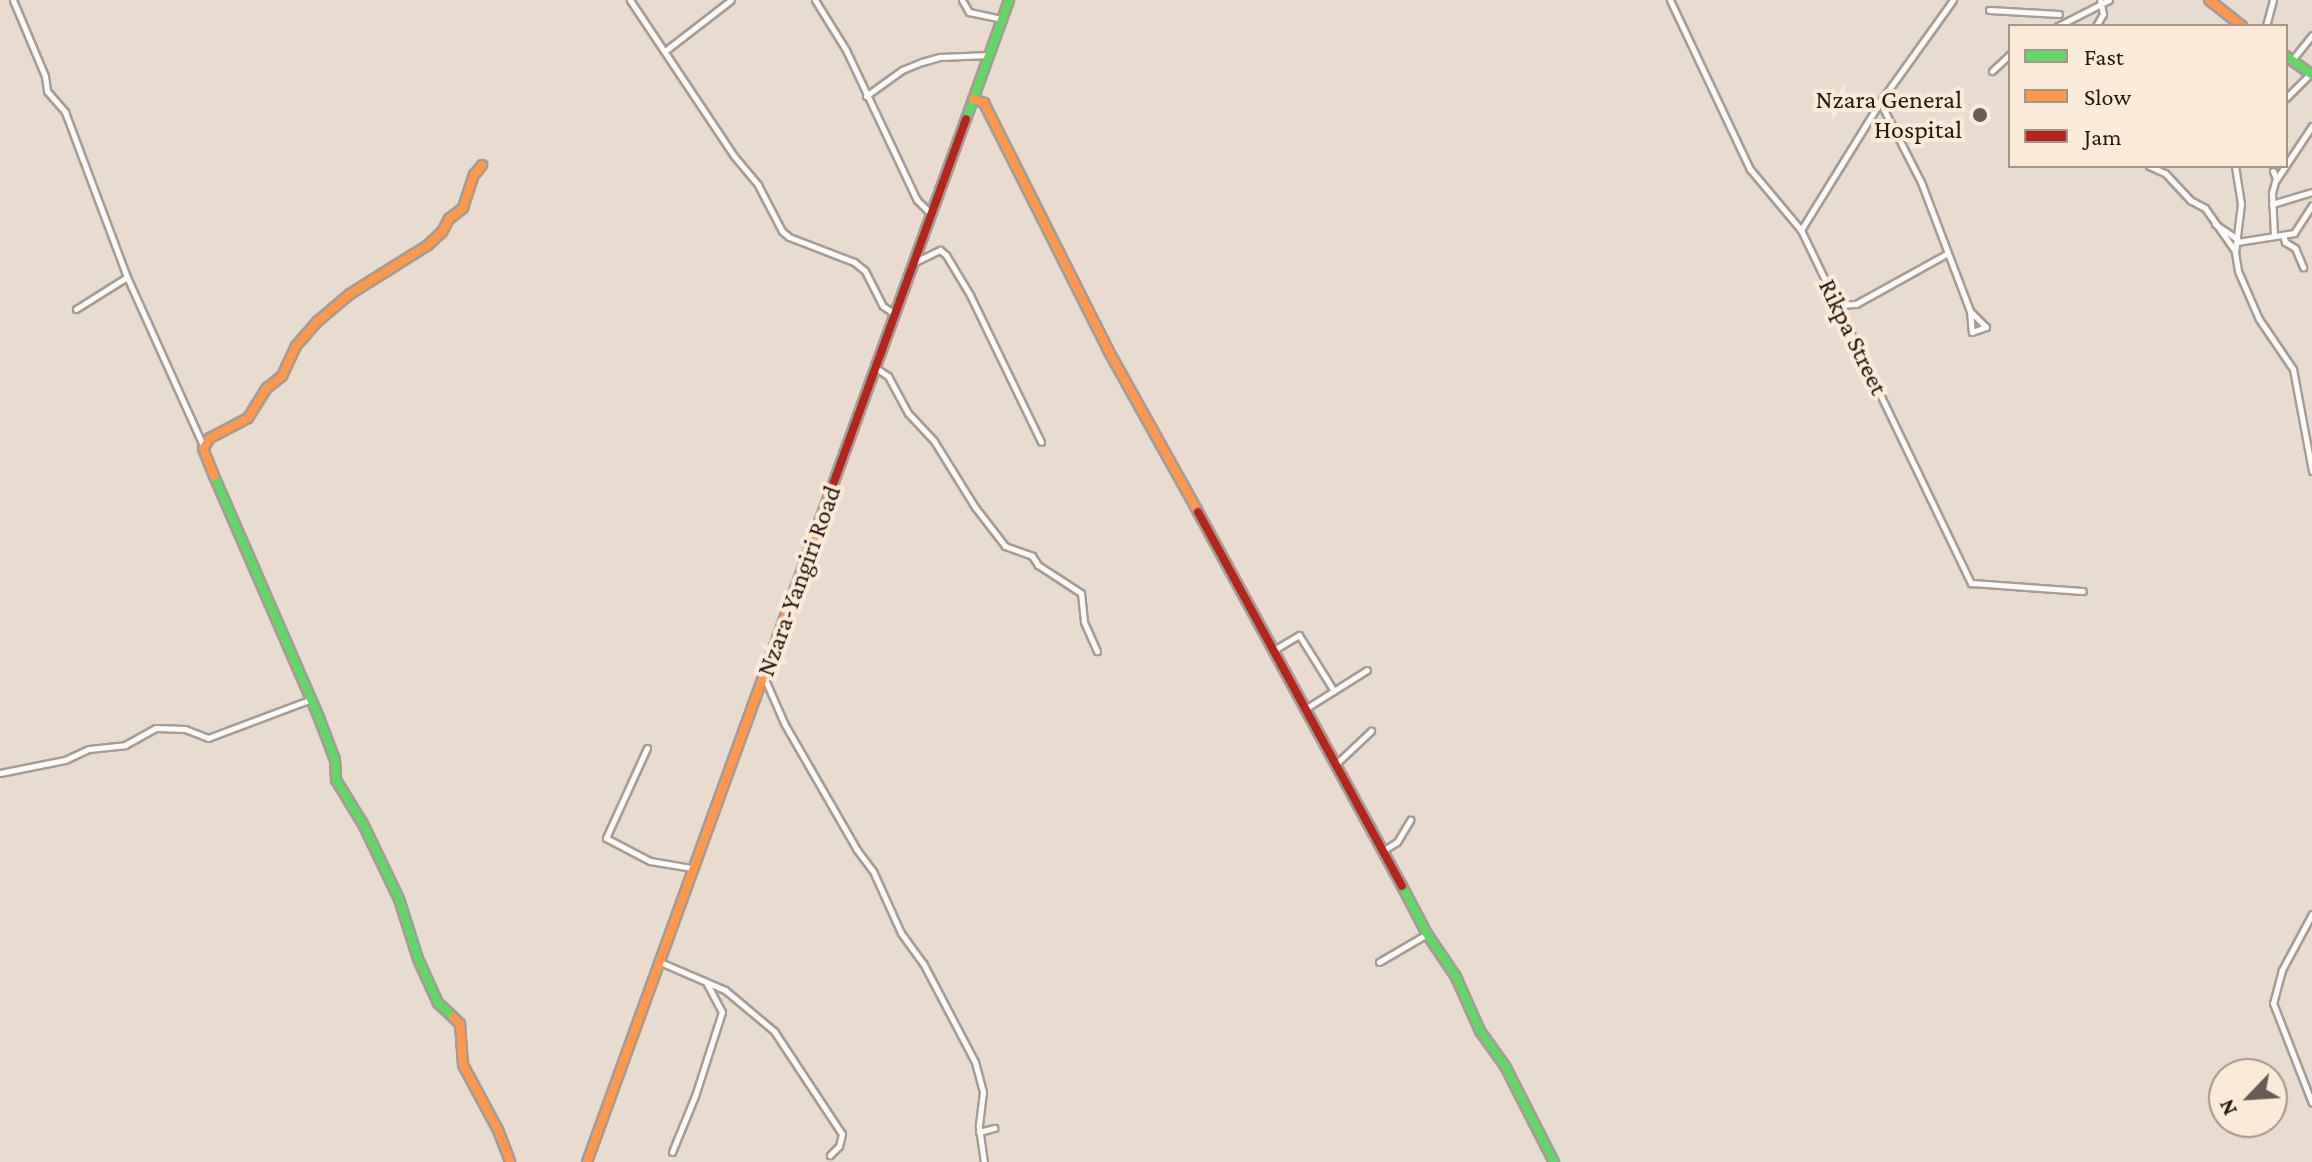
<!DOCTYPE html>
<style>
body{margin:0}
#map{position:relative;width:2312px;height:1162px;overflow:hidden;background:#e8dcd1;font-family:"Crimson Pro",serif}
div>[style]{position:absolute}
.roads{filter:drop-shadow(2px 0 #a59c93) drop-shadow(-2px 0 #a59c93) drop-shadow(0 2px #a59c93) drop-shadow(0 -2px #a59c93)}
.street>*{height:5px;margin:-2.5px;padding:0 2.5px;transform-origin:2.5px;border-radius:2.5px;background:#fcfaf8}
.fast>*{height:8px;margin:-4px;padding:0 4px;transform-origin:4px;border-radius:4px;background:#63d668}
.slow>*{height:8px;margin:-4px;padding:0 4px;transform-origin:4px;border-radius:4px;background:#ff974d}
.jam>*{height:8px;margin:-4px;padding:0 4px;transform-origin:4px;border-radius:4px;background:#b3261e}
.dots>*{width:22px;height:22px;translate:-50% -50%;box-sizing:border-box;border:4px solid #fcead9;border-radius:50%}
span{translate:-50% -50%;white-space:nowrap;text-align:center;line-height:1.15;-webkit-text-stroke:8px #fcead9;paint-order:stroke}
.poi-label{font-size:26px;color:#211912}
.right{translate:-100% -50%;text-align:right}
.street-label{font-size:26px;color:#211912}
.legend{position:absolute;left:2008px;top:24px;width:280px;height:144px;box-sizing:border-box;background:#fcead9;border:2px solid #a49689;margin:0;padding:10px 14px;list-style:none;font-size:24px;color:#211912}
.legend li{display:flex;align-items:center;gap:16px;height:40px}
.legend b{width:40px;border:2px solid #a49689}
.north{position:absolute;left:2208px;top:1058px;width:80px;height:80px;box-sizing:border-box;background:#fcead9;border:2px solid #a49689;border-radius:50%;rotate:245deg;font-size:22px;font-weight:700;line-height:32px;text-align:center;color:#211912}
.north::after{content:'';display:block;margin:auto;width:28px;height:36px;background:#675d55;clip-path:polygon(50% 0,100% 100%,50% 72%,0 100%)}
</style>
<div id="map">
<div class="roads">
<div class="street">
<div style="left:13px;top:0;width:82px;rotate:67.2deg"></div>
<div style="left:45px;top:76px;width:15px;rotate:82deg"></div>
<div style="left:47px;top:91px;width:28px;rotate:49deg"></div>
<div style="left:65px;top:112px;width:176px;rotate:69.4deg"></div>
<div style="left:127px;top:277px;width:184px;rotate:65.7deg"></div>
<div style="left:630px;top:0;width:187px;rotate:56.3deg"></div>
<div style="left:734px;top:156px;width:38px;rotate:50deg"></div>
<div style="left:758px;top:185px;width:52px;rotate:62.4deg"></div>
<div style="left:782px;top:231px;width:9px;rotate:41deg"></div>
<div style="left:789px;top:237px;width:70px;rotate:21deg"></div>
<div style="left:854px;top:262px;width:14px;rotate:39deg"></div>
<div style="left:865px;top:271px;width:39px;rotate:63deg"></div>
<div style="left:883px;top:306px;width:14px;rotate:34deg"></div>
<div style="left:815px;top:0;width:59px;rotate:58.2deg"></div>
<div style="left:846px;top:50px;width:166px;rotate:64.7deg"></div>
<div style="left:917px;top:200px;width:20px;rotate:45deg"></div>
<div style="left:962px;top:0;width:14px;rotate:60deg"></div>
<div style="left:969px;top:12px;width:33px;rotate:12deg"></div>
<div style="left:1670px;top:0;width:187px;rotate:64.7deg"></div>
<div style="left:1750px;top:169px;width:80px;rotate:50.1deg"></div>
<div style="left:1801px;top:230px;width:392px;rotate:64.3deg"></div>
<div style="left:1971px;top:583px;width:112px;rotate:4.1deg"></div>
<div style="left:1989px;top:10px;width:70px;rotate:3.3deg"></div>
<div style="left:2058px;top:26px;width:57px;rotate:-27deg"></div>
<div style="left:2096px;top:26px;width:14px;rotate:-60deg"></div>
<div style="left:2103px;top:14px;width:14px;rotate:-102deg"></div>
<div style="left:2266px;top:26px;width:27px;rotate:-75deg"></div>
<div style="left:665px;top:51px;width:83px;rotate:-37.7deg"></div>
<div style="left:2292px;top:60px;width:32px;rotate:-51deg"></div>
<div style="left:1992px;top:71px;width:25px;rotate:-43deg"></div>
<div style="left:866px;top:96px;width:44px;rotate:-35.8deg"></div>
<div style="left:902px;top:70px;width:22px;rotate:-22deg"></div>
<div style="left:922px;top:62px;width:19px;rotate:-16deg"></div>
<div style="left:940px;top:57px;width:49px;rotate:-2.3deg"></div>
<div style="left:2286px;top:98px;width:34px;rotate:-45deg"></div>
<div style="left:1880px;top:102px;width:90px;rotate:62.9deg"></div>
<div style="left:1921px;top:182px;width:138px;rotate:69.2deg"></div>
<div style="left:1970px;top:311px;width:21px;rotate:85deg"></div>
<div style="left:1972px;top:332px;width:15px;rotate:-20deg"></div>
<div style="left:1986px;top:327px;width:23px;rotate:-135deg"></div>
<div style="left:2149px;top:166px;width:17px;rotate:24deg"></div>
<div style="left:2165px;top:173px;width:37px;rotate:47deg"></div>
<div style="left:2190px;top:200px;width:17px;rotate:28deg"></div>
<div style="left:2205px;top:208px;width:52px;rotate:55.1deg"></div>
<div style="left:2235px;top:166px;width:38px;rotate:81deg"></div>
<div style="left:2241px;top:204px;width:48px;rotate:97.1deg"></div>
<div style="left:2235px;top:252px;width:19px;rotate:81deg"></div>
<div style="left:2238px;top:271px;width:52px;rotate:66.4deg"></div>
<div style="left:2259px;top:319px;width:60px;rotate:55.8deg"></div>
<div style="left:2293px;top:369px;width:104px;rotate:79.4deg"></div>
<div style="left:2273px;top:171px;width:8px;rotate:67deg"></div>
<div style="left:2276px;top:178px;width:16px;rotate:105deg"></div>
<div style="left:2272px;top:193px;width:43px;rotate:87.3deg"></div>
<div style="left:2276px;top:180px;width:65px;rotate:-56.3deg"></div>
<div style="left:2272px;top:204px;width:42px;rotate:-16.7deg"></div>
<div style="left:2215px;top:224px;width:27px;rotate:34deg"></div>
<div style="left:1801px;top:230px;width:150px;rotate:-58.3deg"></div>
<div style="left:1880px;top:102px;width:125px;rotate:-54.4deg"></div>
<div style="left:2283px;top:235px;width:7px;rotate:74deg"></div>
<div style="left:2285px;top:242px;width:12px;rotate:31deg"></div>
<div style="left:2295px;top:248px;width:21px;rotate:67deg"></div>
<div style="left:2237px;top:242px;width:58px;rotate:-9deg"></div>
<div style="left:2294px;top:233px;width:33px;rotate:-57deg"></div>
<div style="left:915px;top:262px;width:28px;rotate:-26deg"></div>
<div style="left:940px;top:250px;width:8px;rotate:40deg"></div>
<div style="left:946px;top:255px;width:47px;rotate:59deg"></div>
<div style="left:970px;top:295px;width:163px;rotate:64.2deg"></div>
<div style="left:1838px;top:305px;width:18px;rotate:-3deg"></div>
<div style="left:1856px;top:304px;width:105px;rotate:-29deg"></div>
<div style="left:76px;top:309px;width:60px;rotate:-32.1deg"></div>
<div style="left:876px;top:368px;width:14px;rotate:34deg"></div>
<div style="left:888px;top:376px;width:42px;rotate:61.6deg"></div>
<div style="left:908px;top:413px;width:38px;rotate:47deg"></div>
<div style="left:934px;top:441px;width:78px;rotate:58.2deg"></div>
<div style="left:975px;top:507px;width:49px;rotate:52.4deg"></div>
<div style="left:1005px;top:546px;width:29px;rotate:20deg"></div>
<div style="left:1032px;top:556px;width:11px;rotate:56deg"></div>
<div style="left:1038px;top:565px;width:51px;rotate:33.1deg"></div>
<div style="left:1081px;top:593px;width:29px;rotate:84deg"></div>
<div style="left:1084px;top:622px;width:32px;rotate:66deg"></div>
<div style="left:1274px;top:650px;width:29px;rotate:-31deg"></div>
<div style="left:1299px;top:635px;width:66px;rotate:58deg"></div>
<div style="left:764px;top:677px;width:50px;rotate:66.5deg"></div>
<div style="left:784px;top:723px;width:146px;rotate:60.1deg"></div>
<div style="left:857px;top:850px;width:26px;rotate:53deg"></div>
<div style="left:873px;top:871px;width:68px;rotate:65.7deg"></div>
<div style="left:901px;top:933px;width:37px;rotate:54deg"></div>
<div style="left:923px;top:963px;width:112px;rotate:62.3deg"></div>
<div style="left:975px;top:1062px;width:31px;rotate:75deg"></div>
<div style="left:983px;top:1092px;width:35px;rotate:97deg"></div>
<div style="left:979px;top:1127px;width:35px;rotate:82deg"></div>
<div style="left:1305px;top:709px;width:73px;rotate:-32.2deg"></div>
<div style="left:647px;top:748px;width:99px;rotate:114.5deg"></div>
<div style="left:606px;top:838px;width:50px;rotate:27.6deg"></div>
<div style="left:650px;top:861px;width:43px;rotate:9.5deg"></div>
<div style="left:1337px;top:763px;width:47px;rotate:-43.3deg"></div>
<div style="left:0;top:773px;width:66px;rotate:-11.3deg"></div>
<div style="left:65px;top:760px;width:26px;rotate:-25deg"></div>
<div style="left:89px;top:749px;width:36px;rotate:-6deg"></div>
<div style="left:125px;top:745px;width:35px;rotate:-29deg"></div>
<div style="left:156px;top:728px;width:29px;rotate:2deg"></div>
<div style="left:185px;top:729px;width:25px;rotate:21deg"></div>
<div style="left:208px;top:738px;width:108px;rotate:-20.6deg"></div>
<div style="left:1384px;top:850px;width:15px;rotate:-32deg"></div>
<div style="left:1397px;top:842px;width:26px;rotate:-59deg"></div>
<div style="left:2312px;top:914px;width:64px;rotate:118.2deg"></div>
<div style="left:2282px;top:970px;width:34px;rotate:105deg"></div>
<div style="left:2273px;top:1003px;width:107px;rotate:68.7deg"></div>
<div style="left:660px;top:962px;width:71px;rotate:23.3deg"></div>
<div style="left:725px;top:990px;width:64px;rotate:39.9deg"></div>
<div style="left:774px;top:1031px;width:123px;rotate:56.6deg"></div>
<div style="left:842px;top:1134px;width:12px;rotate:104deg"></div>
<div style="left:839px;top:1146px;width:13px;rotate:135deg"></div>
<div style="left:1379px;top:962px;width:56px;rotate:-30.3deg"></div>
<div style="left:979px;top:1132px;width:16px;rotate:-15deg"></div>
<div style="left:672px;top:1152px;width:61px;rotate:-67.7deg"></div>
<div style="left:695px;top:1096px;width:88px;rotate:-72.2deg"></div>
<div style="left:722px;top:1012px;width:34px;rotate:-118deg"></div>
</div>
<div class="fast">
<div style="left:2286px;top:56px;width:32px;rotate:36deg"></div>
<div style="left:966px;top:119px;width:127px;rotate:-70.1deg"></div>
<div style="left:214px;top:476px;width:264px;rotate:66.5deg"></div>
<div style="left:319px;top:718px;width:45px;rotate:69.1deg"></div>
<div style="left:335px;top:760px;width:20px;rotate:87deg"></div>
<div style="left:336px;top:780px;width:52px;rotate:58.5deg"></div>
<div style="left:363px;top:824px;width:83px;rotate:64.4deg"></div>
<div style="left:399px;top:899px;width:63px;rotate:72.4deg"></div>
<div style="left:418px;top:959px;width:48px;rotate:65.6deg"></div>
<div style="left:438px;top:1003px;width:21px;rotate:43deg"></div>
<div style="left:1402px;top:886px;width:54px;rotate:62.5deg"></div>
<div style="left:1427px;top:934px;width:52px;rotate:56deg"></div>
<div style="left:1456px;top:977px;width:59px;rotate:66deg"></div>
<div style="left:1480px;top:1031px;width:43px;rotate:54.5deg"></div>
<div style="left:1505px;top:1066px;width:108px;rotate:63deg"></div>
</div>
<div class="slow">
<div style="left:2209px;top:0;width:42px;rotate:38.2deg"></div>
<div style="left:973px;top:99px;width:12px;rotate:20deg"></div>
<div style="left:984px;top:103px;width:276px;rotate:63.3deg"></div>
<div style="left:1108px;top:350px;width:185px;rotate:60.9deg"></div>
<div style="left:214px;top:476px;width:29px;rotate:-112deg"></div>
<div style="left:203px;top:449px;width:13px;rotate:-58deg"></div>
<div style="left:210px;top:438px;width:43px;rotate:-27.8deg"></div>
<div style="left:248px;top:418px;width:36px;rotate:-58deg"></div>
<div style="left:267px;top:388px;width:19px;rotate:-39deg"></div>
<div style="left:282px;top:376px;width:33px;rotate:-65deg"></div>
<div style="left:296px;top:346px;width:33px;rotate:-49deg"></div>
<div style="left:318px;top:321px;width:42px;rotate:-40.2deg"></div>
<div style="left:350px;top:294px;width:92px;rotate:-32.1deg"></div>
<div style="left:428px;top:245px;width:19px;rotate:-43deg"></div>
<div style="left:442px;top:232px;width:15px;rotate:-62deg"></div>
<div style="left:449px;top:219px;width:18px;rotate:-38deg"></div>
<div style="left:463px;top:208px;width:35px;rotate:-72deg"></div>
<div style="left:474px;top:175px;width:13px;rotate:-51deg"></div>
<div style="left:453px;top:1017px;width:10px;rotate:45deg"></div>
<div style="left:460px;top:1024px;width:41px;rotate:85.8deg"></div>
<div style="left:463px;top:1065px;width:74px;rotate:61.7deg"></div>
<div style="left:498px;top:1130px;width:34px;rotate:69deg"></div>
<div style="left:587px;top:1162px;width:695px;rotate:-70.05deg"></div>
</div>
<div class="jam">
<div style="left:824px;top:509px;width:415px;rotate:-70deg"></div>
<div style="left:1198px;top:512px;width:426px;rotate:61.4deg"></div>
</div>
</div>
<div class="dots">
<div style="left:1980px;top:115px;background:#675d55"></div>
</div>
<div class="poi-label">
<span class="right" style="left:1962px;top:115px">Nzara General<br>Hospital</span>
</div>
<div class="street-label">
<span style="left:1853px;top:337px;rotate:64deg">Rikpa Street</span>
<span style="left:799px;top:581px;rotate:-70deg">Nzara-Yangiri Road</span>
</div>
<ul class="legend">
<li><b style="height:10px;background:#63d668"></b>Fast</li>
<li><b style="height:10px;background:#ff974d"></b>Slow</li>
<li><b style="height:10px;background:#b3261e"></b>Jam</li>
</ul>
<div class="north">N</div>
</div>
